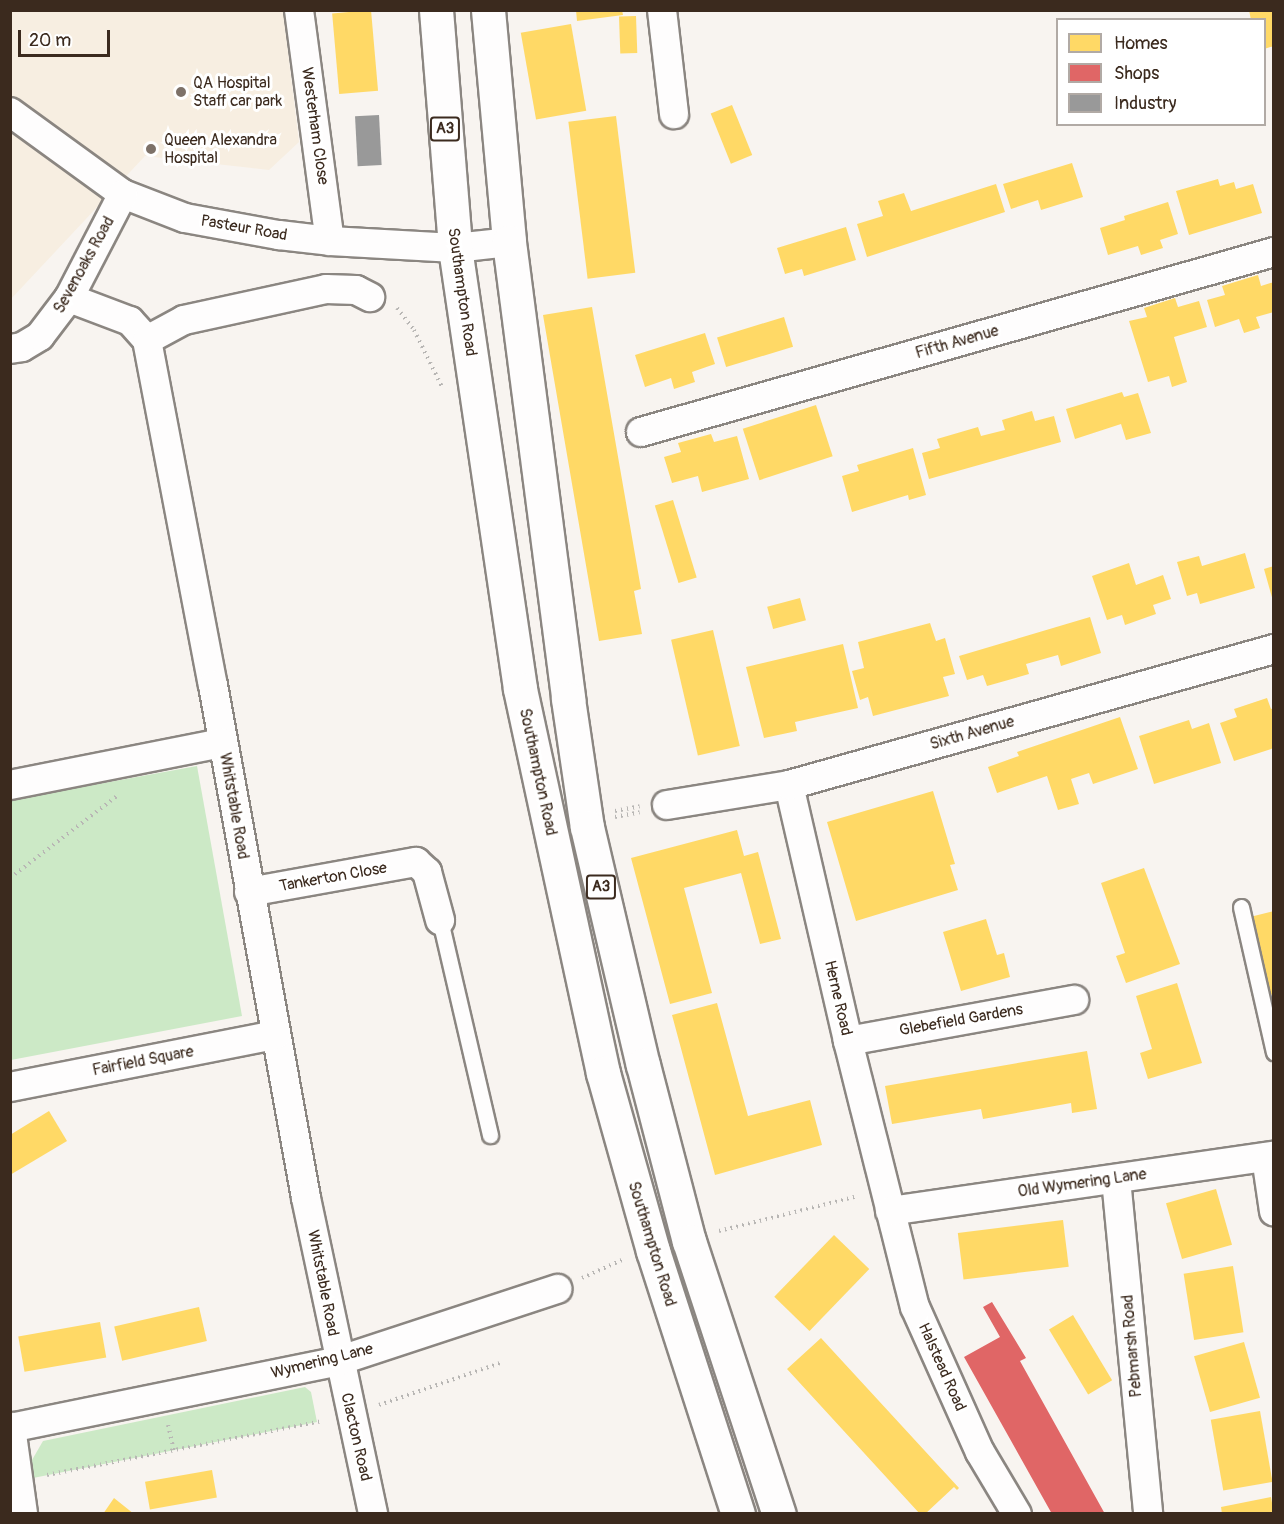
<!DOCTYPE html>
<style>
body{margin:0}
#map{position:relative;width:1284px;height:1524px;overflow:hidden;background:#f8f4f0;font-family:Pangolin,sans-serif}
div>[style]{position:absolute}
.built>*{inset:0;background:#f7eee1}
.green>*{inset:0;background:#cce9c6}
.homes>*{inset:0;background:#ffd966;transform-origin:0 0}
.shops>*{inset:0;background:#e06666}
.industry>*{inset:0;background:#999;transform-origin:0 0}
.path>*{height:4px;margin-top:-2px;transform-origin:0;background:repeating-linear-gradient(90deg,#b8b6b4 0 1.5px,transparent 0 6px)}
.roads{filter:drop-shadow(2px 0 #8b8681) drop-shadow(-2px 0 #8b8681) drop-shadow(0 2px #8b8681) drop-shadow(0 -2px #8b8681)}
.lane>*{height:15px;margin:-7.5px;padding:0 7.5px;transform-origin:7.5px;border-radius:7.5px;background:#fefdfd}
.street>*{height:28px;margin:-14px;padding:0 14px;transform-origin:14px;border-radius:14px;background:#fefdfd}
.primary>*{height:33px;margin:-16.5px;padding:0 16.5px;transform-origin:16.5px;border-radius:16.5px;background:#fefdfd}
.dots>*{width:16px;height:16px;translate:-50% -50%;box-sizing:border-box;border:3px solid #fff;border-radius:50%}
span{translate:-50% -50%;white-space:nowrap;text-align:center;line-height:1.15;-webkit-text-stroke:6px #fff;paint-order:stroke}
.shield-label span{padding:2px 4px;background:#fff;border:2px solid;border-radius:4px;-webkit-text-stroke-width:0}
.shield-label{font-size:15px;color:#3b2a1e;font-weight:700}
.poi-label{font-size:16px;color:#3b2a1e}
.left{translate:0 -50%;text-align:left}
.street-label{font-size:16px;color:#3b2a1e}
.frame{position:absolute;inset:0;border:12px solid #3b2a1e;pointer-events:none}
.legend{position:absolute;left:1056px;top:18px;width:210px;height:108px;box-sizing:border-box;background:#fff;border:2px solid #b1aaa5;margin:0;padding:8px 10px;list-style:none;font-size:18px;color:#3b2a1e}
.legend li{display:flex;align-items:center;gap:12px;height:30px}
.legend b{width:30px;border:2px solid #b1aaa5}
.scale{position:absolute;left:18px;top:30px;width:92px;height:27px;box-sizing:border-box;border:3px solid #3b2a1e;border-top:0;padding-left:8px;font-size:18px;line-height:21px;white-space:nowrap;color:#3b2a1e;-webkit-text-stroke:4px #fff;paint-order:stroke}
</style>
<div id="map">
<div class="built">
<div style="clip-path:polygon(11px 11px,283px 11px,299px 142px,269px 170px,145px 156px,11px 299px)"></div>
</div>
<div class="green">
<div style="clip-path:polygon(197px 766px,242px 1016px,11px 1060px,11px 800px)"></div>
<div style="clip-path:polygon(305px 1387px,311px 1392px,317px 1422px,33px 1478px,32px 1460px,43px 1441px)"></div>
</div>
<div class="homes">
<div style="left:371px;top:10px;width:81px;height:39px;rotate:85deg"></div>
<div style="clip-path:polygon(576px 10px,622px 10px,623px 15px,577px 21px)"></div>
<div style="clip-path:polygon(1249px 10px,1274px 10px,1274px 46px,1264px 49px,1264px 20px,1251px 20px)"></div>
<div style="left:636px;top:16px;width:37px;height:17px;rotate:88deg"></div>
<div style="left:571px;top:24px;width:88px;height:51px;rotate:80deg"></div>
<div style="left:732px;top:105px;width:54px;height:23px;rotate:68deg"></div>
<div style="left:616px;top:116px;width:158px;height:48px;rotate:83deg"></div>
<div style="clip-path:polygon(1072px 163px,1083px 197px,1041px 210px,1038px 200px,1011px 209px,1003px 184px)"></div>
<div style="clip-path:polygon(1218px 179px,1220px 186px,1234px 182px,1236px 189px,1253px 184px,1262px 213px,1189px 235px,1176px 191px)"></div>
<div style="clip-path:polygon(996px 184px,1005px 212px,867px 257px,857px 224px,883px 216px,878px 201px,904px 193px,911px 211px)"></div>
<div style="clip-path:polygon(1168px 202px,1178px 234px,1160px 240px,1163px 248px,1141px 255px,1138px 246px,1108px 255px,1100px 228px,1125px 220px,1124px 216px)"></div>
<div style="clip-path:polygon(846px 227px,856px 260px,804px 276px,802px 269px,785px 274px,777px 248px)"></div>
<div style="clip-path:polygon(1258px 275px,1261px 286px,1274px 282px,1274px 312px,1256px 317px,1260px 328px,1244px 333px,1239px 319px,1215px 327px,1207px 300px,1225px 295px,1222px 286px)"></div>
<div style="clip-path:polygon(1175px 298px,1178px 307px,1199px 301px,1207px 327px,1174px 337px,1187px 382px,1172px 387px,1169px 376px,1148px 382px,1129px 321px,1147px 317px,1144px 308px)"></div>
<div style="clip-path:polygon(592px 307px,641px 589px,634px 591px,642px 634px,599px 641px,543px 315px)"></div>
<div style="left:784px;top:317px;width:31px;height:70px;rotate:73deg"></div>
<div style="clip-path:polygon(705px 333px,715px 364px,692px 372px,695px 382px,674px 389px,671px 378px,645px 387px,635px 355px)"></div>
<div style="clip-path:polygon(1122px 392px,1124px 397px,1138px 393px,1151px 433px,1126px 440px,1121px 424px,1075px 439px,1066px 409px)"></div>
<div style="left:816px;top:405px;width:54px;height:77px;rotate:72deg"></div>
<div style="clip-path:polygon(1032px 411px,1035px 421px,1054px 416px,1061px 442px,929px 479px,922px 453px,940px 448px,937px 439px,978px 427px,981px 436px,1005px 430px,1002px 420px)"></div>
<div style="clip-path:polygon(711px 434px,714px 442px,737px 436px,749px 479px,702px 492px,698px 476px,672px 483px,664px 457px,681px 452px,678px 443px)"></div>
<div style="clip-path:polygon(913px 448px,926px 495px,909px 500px,908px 495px,852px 512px,842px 476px,859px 471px,857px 465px)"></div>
<div style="left:673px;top:500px;width:81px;height:19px;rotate:73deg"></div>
<div style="clip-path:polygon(1245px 553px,1255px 588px,1200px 604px,1197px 593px,1187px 596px,1177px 562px,1199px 556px,1202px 566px)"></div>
<div style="clip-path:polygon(1129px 563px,1136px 585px,1163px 575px,1171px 599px,1153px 605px,1156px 614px,1125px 625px,1122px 615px,1107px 620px,1092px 576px)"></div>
<div style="clip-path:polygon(1274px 566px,1274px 600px,1273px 601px,1264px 569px)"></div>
<div style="left:800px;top:598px;width:23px;height:34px;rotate:75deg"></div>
<div style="clip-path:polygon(1090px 617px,1101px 653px,1061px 666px,1058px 655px,1026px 664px,1029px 674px,987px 686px,983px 675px,967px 680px,959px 656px)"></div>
<div style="clip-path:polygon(930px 623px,936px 641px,945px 638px,955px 674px,943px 677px,949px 696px,873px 716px,868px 697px,860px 700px,852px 671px,864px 668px,858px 642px)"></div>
<div style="left:713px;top:630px;width:119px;height:43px;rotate:77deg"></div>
<div style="clip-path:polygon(843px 644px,858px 708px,795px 722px,797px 731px,764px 738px,746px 667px)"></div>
<div style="clip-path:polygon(1267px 698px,1271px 709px,1274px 708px,1274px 748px,1234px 761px,1220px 723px,1237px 717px,1234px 709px)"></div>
<div style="clip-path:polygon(1120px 717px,1138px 769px,1093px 784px,1089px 773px,1071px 779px,1079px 804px,1058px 810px,1047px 776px,997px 793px,988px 767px,1019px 756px,1017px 752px)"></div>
<div style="clip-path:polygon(1189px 720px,1192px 729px,1209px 723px,1221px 763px,1154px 784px,1139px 736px)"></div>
<div style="clip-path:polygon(933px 791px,955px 864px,950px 865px,958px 890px,856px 921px,827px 822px)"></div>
<div style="clip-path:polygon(737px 830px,744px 856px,758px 852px,781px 939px,760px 944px,741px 873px,684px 888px,712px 993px,670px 1004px,631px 858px)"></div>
<div style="clip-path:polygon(1144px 868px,1180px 964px,1126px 983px,1116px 956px,1125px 953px,1101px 883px)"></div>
<div style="clip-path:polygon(1274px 911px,1274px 994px,1266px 996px,1246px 918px)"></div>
<div style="clip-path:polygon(986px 919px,997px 955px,1004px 953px,1010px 977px,961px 991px,943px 932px)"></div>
<div style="clip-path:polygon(1177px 983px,1202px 1063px,1148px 1079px,1140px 1053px,1152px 1049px,1136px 996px)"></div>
<div style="clip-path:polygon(717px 1003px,748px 1116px,810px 1100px,822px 1145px,715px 1175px,672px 1015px)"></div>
<div style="clip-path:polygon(1087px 1051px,1097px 1109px,1072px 1113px,1071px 1103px,983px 1119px,981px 1109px,892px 1124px,885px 1086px)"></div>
<div style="clip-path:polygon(49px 1111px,67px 1141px,10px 1175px,10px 1135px)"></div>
<div style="left:1216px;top:1189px;width:58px;height:52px;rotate:74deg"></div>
<div style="left:1063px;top:1220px;width:47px;height:106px;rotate:83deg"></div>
<div style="left:834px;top:1235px;width:49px;height:86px;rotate:44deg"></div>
<div style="left:1233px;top:1266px;width:67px;height:50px;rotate:81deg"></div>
<div style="left:199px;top:1307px;width:35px;height:87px;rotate:77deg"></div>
<div style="left:1073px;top:1315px;width:76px;height:28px;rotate:59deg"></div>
<div style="left:100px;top:1322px;width:36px;height:83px;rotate:80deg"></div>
<div style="clip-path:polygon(821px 1338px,959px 1488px,957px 1490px,954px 1487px,925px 1514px,920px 1514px,787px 1369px)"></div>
<div style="left:1244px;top:1342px;width:58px;height:52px;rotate:74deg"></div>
<div style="left:1260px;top:1411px;width:72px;height:50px;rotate:80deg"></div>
<div style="left:212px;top:1470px;width:28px;height:68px;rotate:80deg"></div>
<div style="clip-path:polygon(1271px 1497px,1274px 1514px,1222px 1514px,1221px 1507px)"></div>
<div style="clip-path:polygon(114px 1498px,134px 1514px,103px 1514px)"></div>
</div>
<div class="shops">
<div style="clip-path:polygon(992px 1302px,1026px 1358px,1020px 1361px,1105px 1514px,1052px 1514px,964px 1357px,1000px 1337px,983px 1307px)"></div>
</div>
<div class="industry">
<div style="left:379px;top:115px;width:50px;height:24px;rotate:87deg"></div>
</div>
<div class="path">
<div style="left:397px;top:308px;width:28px;rotate:52deg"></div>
<div style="left:414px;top:330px;width:64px;rotate:63.8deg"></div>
<div style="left:615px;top:811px;width:25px;rotate:-11deg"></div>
<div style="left:615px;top:817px;width:25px;rotate:-11deg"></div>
<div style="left:10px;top:878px;width:135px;rotate:-37.5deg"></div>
<div style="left:719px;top:1231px;width:143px;rotate:-14.1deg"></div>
<div style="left:582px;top:1278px;width:46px;rotate:-24.3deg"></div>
<div style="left:379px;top:1405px;width:131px;rotate:-19.1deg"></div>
<div style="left:168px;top:1425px;width:26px;rotate:77deg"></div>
<div style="left:47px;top:1475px;width:281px;rotate:-11.1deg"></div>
</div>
<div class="roads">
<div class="lane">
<div style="left:1241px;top:907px;width:149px;rotate:77.2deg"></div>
<div style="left:440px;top:920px;width:221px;rotate:76.9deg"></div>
</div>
<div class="street">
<div style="left:299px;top:10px;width:233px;rotate:82.4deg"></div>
<div style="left:662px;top:10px;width:105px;rotate:83.4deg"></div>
<div style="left:10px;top:112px;width:140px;rotate:36deg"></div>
<div style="left:123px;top:194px;width:66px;rotate:21.2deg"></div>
<div style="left:185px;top:218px;width:96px;rotate:10.3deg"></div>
<div style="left:279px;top:235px;width:51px;rotate:6.7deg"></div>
<div style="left:330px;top:241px;width:125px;rotate:3.2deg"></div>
<div style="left:455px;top:248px;width:54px;rotate:-6.3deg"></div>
<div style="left:69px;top:298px;width:65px;rotate:20.7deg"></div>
<div style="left:130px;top:321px;width:25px;rotate:48deg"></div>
<div style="left:147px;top:340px;width:351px;rotate:79.2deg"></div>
<div style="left:213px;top:685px;width:521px;rotate:79.72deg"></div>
<div style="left:306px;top:1198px;width:323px;rotate:78deg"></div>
<div style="left:147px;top:340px;width:42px;rotate:-28.4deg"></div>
<div style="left:184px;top:320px;width:145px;rotate:-12.3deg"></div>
<div style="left:326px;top:289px;width:30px;rotate:2deg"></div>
<div style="left:356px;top:290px;width:16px;rotate:27deg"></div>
<div style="left:10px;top:349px;width:12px;rotate:-9deg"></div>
<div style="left:22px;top:347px;width:21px;rotate:-31deg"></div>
<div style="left:40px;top:336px;width:48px;rotate:-52.7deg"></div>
<div style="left:69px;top:298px;width:117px;rotate:-62.6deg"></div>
<div style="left:641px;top:432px;width:658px;rotate:-15.87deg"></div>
<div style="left:10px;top:785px;width:216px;rotate:-11.2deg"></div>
<div style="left:789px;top:785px;width:263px;rotate:77deg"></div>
<div style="left:848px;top:1041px;width:274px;rotate:75.9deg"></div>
<div style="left:915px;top:1307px;width:159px;rotate:65.9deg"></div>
<div style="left:980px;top:1452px;width:72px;rotate:59.2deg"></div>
<div style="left:667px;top:805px;width:124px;rotate:-9.3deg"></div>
<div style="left:789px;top:785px;width:504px;rotate:-15.66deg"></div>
<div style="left:249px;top:892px;width:170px;rotate:-10.2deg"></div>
<div style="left:416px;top:862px;width:15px;rotate:42deg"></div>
<div style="left:427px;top:872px;width:50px;rotate:74.8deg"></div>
<div style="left:848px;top:1041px;width:230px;rotate:-10.3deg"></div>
<div style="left:10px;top:1087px;width:271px;rotate:-11.1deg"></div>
<div style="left:1266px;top:1157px;width:55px;rotate:81.6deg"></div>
<div style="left:1116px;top:1179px;width:337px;rotate:84.5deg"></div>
<div style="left:890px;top:1211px;width:388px;rotate:-8.2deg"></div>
<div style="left:11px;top:1427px;width:88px;rotate:82.1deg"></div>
<div style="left:10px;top:1428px;width:335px;rotate:-11.5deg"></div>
<div style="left:338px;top:1361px;width:231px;rotate:-18.2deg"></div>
</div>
<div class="primary">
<div style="left:436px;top:10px;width:239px;rotate:85.4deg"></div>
<div style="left:455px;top:248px;width:446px;rotate:81.6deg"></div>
<div style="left:520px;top:689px;width:393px;rotate:77.8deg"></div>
<div style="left:603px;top:1073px;width:185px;rotate:74.3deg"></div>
<div style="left:653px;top:1251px;width:276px;rotate:72.1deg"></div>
<div style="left:488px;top:10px;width:233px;rotate:84.8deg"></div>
<div style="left:509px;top:242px;width:461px;rotate:82.6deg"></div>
<div style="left:568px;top:699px;width:129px;rotate:81.6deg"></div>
<div style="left:587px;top:827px;width:244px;rotate:76.8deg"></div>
<div style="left:643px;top:1065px;width:182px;rotate:75.4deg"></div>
<div style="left:689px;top:1241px;width:287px;rotate:71.8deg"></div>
</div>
</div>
<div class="dots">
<div style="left:181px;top:92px;background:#7d7168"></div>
<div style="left:151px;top:149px;background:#7d7168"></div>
</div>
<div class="shield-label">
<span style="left:445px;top:129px">A3</span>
<span style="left:601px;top:887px">A3</span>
</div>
<div class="poi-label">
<span class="left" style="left:193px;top:92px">QA Hospital<br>Staff car park</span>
<span class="left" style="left:164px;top:149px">Queen Alexandra<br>Hospital</span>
</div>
<div class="street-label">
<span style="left:315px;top:126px;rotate:82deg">Westerham Close</span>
<span style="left:244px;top:228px;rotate:10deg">Pasteur Road</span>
<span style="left:84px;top:265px;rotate:-61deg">Sevenoaks Road</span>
<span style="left:462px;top:292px;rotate:82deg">Southampton Road</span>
<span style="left:957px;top:342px;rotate:-16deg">Fifth Avenue</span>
<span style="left:972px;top:733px;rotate:-16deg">Sixth Avenue</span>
<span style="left:538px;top:772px;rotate:78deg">Southampton Road</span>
<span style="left:234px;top:806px;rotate:80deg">Whitstable Road</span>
<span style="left:333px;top:877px;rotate:-10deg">Tankerton Close</span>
<span style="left:838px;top:998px;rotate:77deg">Herne Road</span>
<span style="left:961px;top:1020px;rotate:-10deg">Glebefield Gardens</span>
<span style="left:143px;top:1061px;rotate:-11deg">Fairfield Square</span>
<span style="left:1082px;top:1183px;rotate:-8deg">Old Wymering Lane</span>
<span style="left:652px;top:1244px;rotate:73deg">Southampton Road</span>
<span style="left:323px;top:1283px;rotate:79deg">Whitstable Road</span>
<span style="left:1132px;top:1346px;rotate:-95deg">Pebmarsh Road</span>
<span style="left:322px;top:1361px;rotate:-14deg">Wymering Lane</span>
<span style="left:942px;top:1367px;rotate:66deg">Halstead Road</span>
<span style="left:356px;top:1437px;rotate:77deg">Clacton Road</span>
</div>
<div class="frame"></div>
<ul class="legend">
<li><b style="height:16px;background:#ffd966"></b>Homes</li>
<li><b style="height:16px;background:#e06666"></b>Shops</li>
<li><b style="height:16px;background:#999"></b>Industry</li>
</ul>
<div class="scale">20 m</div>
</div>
